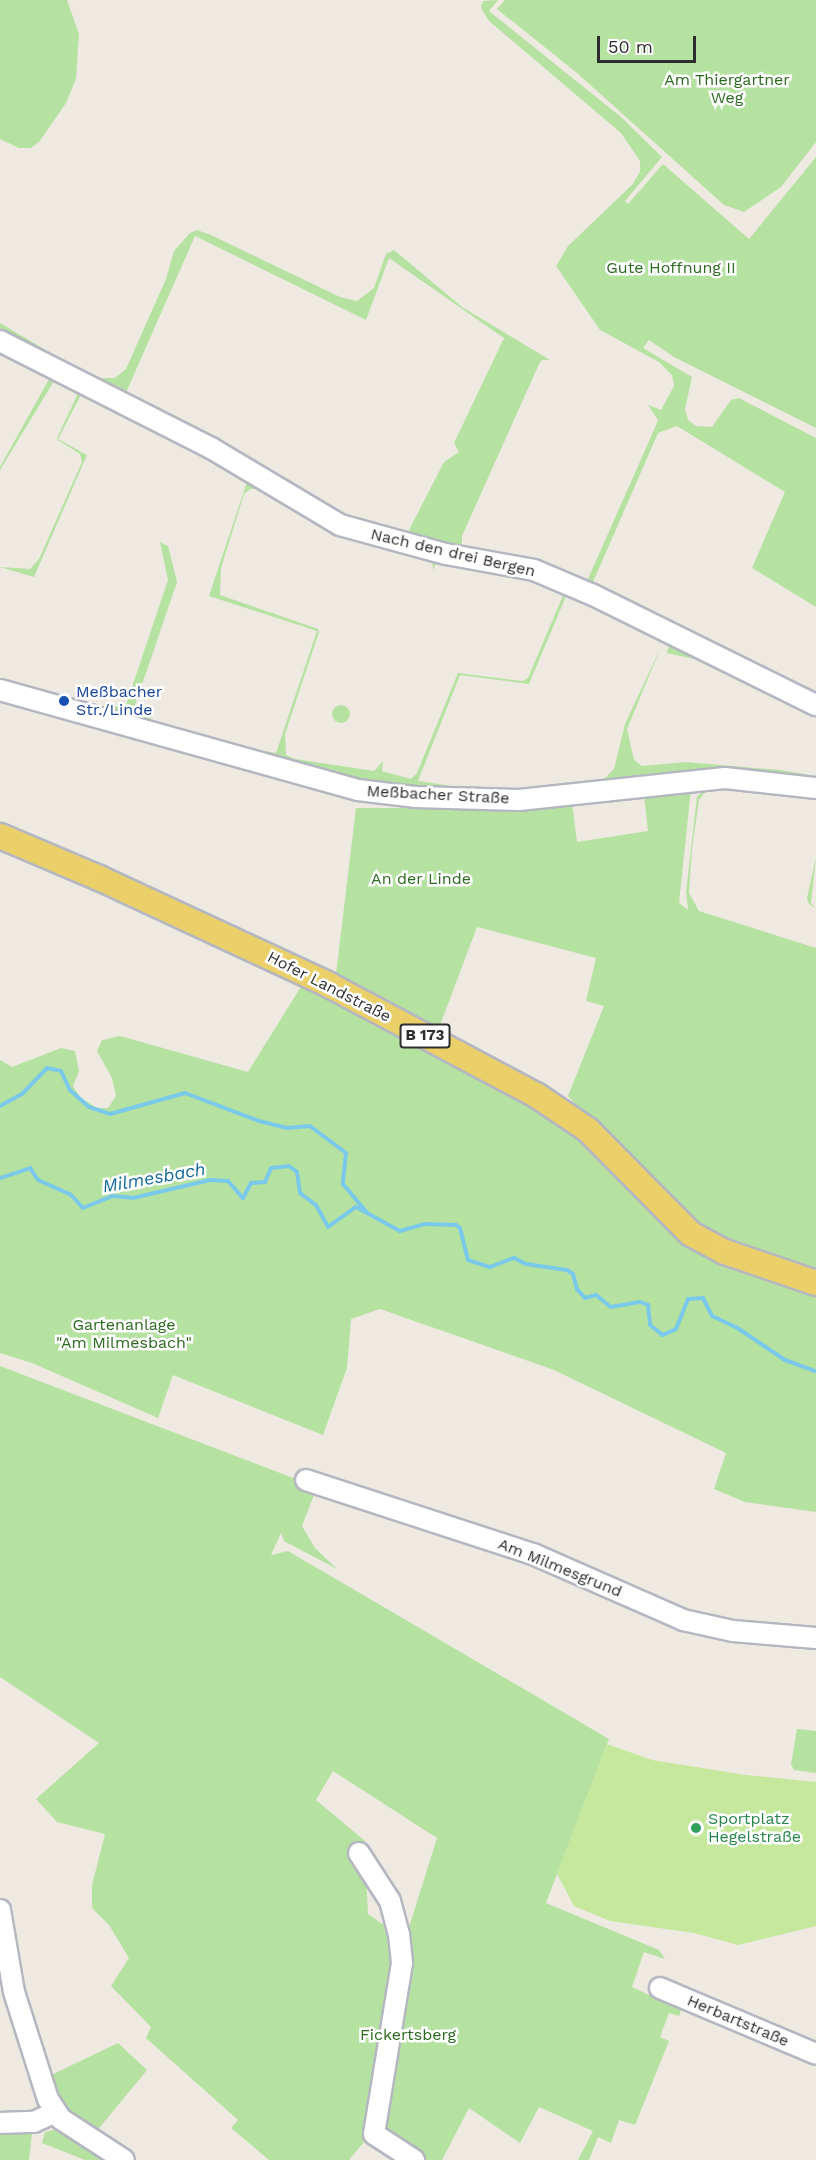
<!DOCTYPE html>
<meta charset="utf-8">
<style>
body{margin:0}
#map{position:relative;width:816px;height:2160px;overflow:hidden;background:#eee9e1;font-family:"Work Sans",sans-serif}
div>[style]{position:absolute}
.green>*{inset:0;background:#b5e2a1}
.round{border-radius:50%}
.pitch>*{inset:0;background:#c6e89d}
.stream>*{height:4px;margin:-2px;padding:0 2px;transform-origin:2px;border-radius:2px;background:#7ac9ea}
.roads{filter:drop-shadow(2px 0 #b4b7c0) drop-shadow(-2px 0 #b4b7c0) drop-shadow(0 2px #b4b7c0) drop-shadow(0 -2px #b4b7c0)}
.minor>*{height:20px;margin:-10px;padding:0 10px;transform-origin:10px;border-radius:10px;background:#fff}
.major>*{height:24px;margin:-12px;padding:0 12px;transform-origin:12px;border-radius:12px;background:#ebd069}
.dots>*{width:16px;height:16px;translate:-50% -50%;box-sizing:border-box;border:3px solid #fff;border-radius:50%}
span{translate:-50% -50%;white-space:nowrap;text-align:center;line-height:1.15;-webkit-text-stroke:5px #fff;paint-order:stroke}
.shield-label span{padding:2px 4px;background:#fff;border:2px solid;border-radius:4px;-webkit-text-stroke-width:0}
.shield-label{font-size:15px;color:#2e2e2e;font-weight:700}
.park-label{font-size:16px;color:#2c6a1f}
.street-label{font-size:16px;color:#2e2e2e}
.transit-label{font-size:16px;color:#164399}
.left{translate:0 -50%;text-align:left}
.leisure-label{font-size:16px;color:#27864d}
.water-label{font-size:18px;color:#14699b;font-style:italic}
.scale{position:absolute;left:597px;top:36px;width:99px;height:27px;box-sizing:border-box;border:3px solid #2e2e2e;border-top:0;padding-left:8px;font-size:18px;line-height:21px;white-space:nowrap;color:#2e2e2e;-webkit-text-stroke:4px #fff;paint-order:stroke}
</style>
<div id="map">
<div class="green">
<div style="clip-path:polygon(0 0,67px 0,79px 34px,76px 79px,66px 103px,39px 142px,31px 148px,19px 148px,0 139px)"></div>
<div style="clip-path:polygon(498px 0,489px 11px,621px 117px,662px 157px,625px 201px,628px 204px,663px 164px,749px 239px,816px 157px,816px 428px,674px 357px,649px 340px,643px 348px,692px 377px,685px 409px,688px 420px,696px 426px,712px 427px,731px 400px,739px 398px,816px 438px,816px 607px,752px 568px,785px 492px,677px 426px,658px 433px,590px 589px,412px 539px,408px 532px,444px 462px,459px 452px,454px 443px,504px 338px,389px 258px,366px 320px,195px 236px,124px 397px,0 333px,0 323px,93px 378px,115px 378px,126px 369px,166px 279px,174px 251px,190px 233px,197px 230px,211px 235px,340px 297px,357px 301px,374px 288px,386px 254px,394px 250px,462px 307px,550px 360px,542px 360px,539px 364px,462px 536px,462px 546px,587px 581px,654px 430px,658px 420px,648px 405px,661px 410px,674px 386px,672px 375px,659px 362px,600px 330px,556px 266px,568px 246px,632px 185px,640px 172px,640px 161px,621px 133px,489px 21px,481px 8px,483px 1px)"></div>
<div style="clip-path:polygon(505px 0,816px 0,816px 142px,781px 187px,744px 212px,724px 205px,577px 73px,497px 9px)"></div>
<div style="clip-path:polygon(53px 372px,57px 376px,0 470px,0 467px)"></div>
<div style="clip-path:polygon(85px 387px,58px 439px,87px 455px,34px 577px,0 567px,30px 569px,39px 559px,82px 462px,80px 454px,58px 440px,57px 438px,80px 389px)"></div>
<div style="clip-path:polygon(249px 476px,340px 529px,394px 547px,452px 559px,437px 561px,433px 570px,432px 558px,351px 537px,262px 489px,250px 489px,244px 494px,221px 568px,220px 595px,318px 629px,319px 632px,285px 734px,286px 755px,295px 759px,374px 771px,383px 761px,382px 771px,411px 779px,417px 773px,458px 673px,523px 681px,528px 678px,562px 598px,562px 588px,551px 582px,461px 560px,545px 578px,568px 587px,637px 621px,598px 606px,569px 589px,529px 684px,460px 675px,418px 781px,474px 789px,470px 792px,338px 784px,320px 771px,305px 771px,266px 760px,265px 751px,276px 753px,317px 631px,209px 596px)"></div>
<div style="clip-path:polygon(160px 542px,168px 546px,177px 582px,133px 711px,152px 716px,149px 720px,106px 707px,106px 704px,125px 708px,168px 580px)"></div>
<div style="clip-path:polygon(669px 645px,688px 654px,693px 652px,787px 699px,712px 663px,667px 653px)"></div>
<div style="clip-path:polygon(661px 647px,627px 729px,634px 760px,642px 766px,686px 762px,780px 770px,816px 776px,816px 787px,625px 777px,609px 779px,597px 786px,614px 769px,625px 724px)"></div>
<div class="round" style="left:332px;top:705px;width:18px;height:18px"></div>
<div style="clip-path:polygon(709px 784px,816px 794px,816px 798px,718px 788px,705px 792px,699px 800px,692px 849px,689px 893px,699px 911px,816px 948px,816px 1272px,701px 1228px,663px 1200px,568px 1096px,604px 1006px,586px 1001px,596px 958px,477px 927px,439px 1028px,336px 974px,356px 808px,519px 808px,572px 803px,577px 842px,648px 831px,644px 795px,691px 789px,679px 903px,688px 910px,686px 892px,697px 797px)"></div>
<div style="clip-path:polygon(816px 857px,811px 903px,816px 908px,809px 904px,807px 898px)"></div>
<div style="clip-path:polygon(308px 983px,532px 1098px,571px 1130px,683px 1242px,715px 1261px,816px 1292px,816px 1512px,745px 1502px,714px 1489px,726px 1453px,554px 1370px,380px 1309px,351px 1319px,347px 1368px,323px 1435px,173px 1375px,158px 1418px,32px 1363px,0 1353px,0 1060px,12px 1067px,61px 1048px,75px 1051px,79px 1071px,73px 1086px,80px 1097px,97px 1108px,108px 1108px,116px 1096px,112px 1078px,97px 1051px,102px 1040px,120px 1036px,248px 1072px,302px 985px)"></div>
<div style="clip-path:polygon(evenodd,0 1366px,317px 1487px,302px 1526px,315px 1548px,337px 1569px,284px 1541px,281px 1533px,271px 1555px,288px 1551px,609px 1739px,546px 1903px,659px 1950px,665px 1959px,644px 1952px,632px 1987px,681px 2010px,679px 2016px,669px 2013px,660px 2037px,669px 2041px,635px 2125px,619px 2120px,611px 2143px,598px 2137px,589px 2160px,578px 2160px,593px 2131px,539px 2107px,520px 2143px,469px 2108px,442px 2160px,421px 2160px,369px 2136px,349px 2160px,269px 2160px,231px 2128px,238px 2120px,146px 2038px,151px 2027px,111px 1986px,129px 1958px,109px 1925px,92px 1908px,92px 1885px,105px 1834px,57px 1822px,36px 1799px,99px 1743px,0 1677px,0 1366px,333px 1771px,437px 1838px,405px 1940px,368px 1914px,366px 1875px,360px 1872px,365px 1841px,316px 1800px,333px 1771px)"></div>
<div style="clip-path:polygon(797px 1729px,816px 1731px,816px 1773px,794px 1770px,791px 1764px)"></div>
<div style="clip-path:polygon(118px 2043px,147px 2070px,95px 2133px,59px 2106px,47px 2077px)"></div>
<div style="clip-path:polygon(0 2116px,34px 2116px,29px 2160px,0 2160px)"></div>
<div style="clip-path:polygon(54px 2130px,102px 2155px,101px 2160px,85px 2160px,42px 2143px,45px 2132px)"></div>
</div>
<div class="pitch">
<div style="clip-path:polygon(607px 1744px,652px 1760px,746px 1775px,816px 1782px,816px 1926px,738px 1945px,694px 1933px,610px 1921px,574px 1906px,557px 1874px)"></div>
</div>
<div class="stream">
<div style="left:0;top:1106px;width:25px;rotate:-29deg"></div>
<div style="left:22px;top:1094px;width:36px;rotate:-46deg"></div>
<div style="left:47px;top:1068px;width:14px;rotate:12deg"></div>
<div style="left:61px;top:1071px;width:21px;rotate:65deg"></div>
<div style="left:70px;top:1090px;width:25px;rotate:42deg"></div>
<div style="left:89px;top:1107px;width:22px;rotate:18deg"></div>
<div style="left:110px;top:1114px;width:78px;rotate:-15.6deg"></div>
<div style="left:185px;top:1093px;width:79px;rotate:20.7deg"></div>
<div style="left:259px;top:1121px;width:29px;rotate:14deg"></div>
<div style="left:287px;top:1128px;width:23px;rotate:-5deg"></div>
<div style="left:310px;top:1126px;width:45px;rotate:36.9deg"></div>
<div style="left:346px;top:1153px;width:31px;rotate:96deg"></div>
<div style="left:343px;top:1184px;width:38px;rotate:50deg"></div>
<div style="left:0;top:1178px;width:32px;rotate:-18deg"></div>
<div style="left:30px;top:1168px;width:14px;rotate:56deg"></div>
<div style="left:38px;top:1180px;width:35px;rotate:24deg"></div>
<div style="left:70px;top:1194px;width:19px;rotate:47deg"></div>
<div style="left:83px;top:1208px;width:31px;rotate:-22deg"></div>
<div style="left:112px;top:1196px;width:21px;rotate:5deg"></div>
<div style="left:133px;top:1198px;width:79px;rotate:-13.2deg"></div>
<div style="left:210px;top:1180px;width:18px;rotate:3deg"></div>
<div style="left:228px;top:1181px;width:23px;rotate:49deg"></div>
<div style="left:243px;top:1198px;width:17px;rotate:-62deg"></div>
<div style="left:251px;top:1183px;width:14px;rotate:-4deg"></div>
<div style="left:265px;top:1182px;width:15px;rotate:-67deg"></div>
<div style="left:271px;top:1168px;width:18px;rotate:-6deg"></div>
<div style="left:289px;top:1166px;width:10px;rotate:37deg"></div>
<div style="left:297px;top:1172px;width:21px;rotate:82deg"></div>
<div style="left:300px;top:1193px;width:20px;rotate:37deg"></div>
<div style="left:316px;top:1205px;width:25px;rotate:61deg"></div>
<div style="left:328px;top:1227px;width:34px;rotate:-36deg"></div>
<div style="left:356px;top:1207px;width:50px;rotate:28.6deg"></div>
<div style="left:400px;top:1231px;width:26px;rotate:-16deg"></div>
<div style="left:425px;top:1224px;width:31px;rotate:2deg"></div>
<div style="left:456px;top:1225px;width:5px;rotate:37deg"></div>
<div style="left:460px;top:1228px;width:33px;rotate:76deg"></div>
<div style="left:468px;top:1260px;width:23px;rotate:18deg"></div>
<div style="left:490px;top:1267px;width:26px;rotate:-21deg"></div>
<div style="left:514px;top:1258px;width:13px;rotate:27deg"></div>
<div style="left:526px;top:1264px;width:41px;rotate:8.3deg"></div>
<div style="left:567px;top:1270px;width:7px;rotate:34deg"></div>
<div style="left:573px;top:1274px;width:16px;rotate:75deg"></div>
<div style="left:577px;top:1289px;width:12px;rotate:48deg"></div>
<div style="left:585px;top:1298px;width:11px;rotate:-15deg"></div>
<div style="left:596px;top:1295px;width:19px;rotate:39deg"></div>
<div style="left:611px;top:1307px;width:29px;rotate:-10deg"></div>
<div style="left:640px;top:1302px;width:9px;rotate:21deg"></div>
<div style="left:648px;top:1305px;width:20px;rotate:84deg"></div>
<div style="left:650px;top:1325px;width:16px;rotate:38deg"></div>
<div style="left:663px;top:1335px;width:14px;rotate:-25deg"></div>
<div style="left:676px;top:1329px;width:32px;rotate:-68deg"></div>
<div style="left:688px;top:1299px;width:15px;rotate:-4deg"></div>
<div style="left:703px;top:1298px;width:20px;rotate:63deg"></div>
<div style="left:712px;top:1316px;width:26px;rotate:25deg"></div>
<div style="left:736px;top:1327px;width:59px;rotate:34deg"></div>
<div style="left:785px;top:1360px;width:33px;rotate:20deg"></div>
</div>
<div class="roads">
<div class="minor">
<div style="left:0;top:341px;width:237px;rotate:26.9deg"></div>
<div style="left:211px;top:448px;width:150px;rotate:30.8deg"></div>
<div style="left:340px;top:525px;width:110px;rotate:15.3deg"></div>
<div style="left:446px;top:554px;width:89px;rotate:10.3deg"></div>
<div style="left:534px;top:570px;width:64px;rotate:23deg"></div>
<div style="left:593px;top:595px;width:249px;rotate:26.3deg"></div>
<div style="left:0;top:690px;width:372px;rotate:15.6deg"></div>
<div style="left:358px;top:790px;width:57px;rotate:7deg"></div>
<div style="left:415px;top:797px;width:104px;rotate:1.7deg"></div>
<div style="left:519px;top:800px;width:207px;rotate:-6.1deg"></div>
<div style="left:725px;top:778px;width:92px;rotate:6.3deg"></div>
<div style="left:306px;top:1480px;width:239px;rotate:18.1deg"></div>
<div style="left:533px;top:1554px;width:164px;rotate:23.7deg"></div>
<div style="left:683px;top:1620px;width:51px;rotate:12.4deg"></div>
<div style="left:733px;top:1631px;width:83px;rotate:4.8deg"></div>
<div style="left:359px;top:1853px;width:57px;rotate:57.1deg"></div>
<div style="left:390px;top:1901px;width:34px;rotate:75deg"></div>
<div style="left:399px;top:1934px;width:29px;rotate:84deg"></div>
<div style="left:402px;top:1963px;width:173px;rotate:99.3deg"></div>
<div style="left:374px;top:2134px;width:48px;rotate:33deg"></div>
<div style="left:0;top:1910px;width:83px;rotate:80.3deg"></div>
<div style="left:14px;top:1992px;width:112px;rotate:72.4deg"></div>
<div style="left:48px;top:2099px;width:24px;rotate:57deg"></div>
<div style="left:61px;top:2119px;width:75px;rotate:33.1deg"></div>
<div style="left:660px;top:1988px;width:169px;rotate:22.9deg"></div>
<div style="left:0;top:2123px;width:34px;rotate:-2deg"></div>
<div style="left:34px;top:2122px;width:23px;rotate:-25deg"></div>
</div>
<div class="major">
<div style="left:0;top:836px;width:108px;rotate:23deg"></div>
<div style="left:99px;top:878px;width:254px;rotate:24.9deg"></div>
<div style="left:329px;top:985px;width:234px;rotate:28deg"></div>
<div style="left:536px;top:1095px;width:63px;rotate:33.9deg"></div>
<div style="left:588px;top:1130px;width:146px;rotate:45.3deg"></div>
<div style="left:691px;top:1234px;width:38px;rotate:28deg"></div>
<div style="left:725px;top:1252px;width:96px;rotate:18.8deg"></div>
</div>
</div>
<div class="dots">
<div style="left:64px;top:701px;background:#1a4fb4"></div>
<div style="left:696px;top:1828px;background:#2e9e5b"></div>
</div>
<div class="shield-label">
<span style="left:425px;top:1036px">B 173</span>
</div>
<div class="park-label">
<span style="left:727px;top:89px">Am Thiergartner<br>Weg</span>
<span style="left:671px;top:268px">Gute Hoffnung II</span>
<span style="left:421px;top:879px">An der Linde</span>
<span style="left:124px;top:1334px">Gartenanlage<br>"Am Milmesbach"</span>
<span style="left:408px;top:2035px">Fickertsberg</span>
</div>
<div class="street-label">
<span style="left:453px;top:553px;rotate:13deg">Nach den drei Bergen</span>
<span style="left:438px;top:795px;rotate:3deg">Meßbacher Straße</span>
<span style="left:329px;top:987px;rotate:27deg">Hofer Landstraße</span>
<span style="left:560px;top:1568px;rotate:22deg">Am Milmesgrund</span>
<span style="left:738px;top:2021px;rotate:23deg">Herbartstraße</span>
</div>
<div class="transit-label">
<span class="left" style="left:76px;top:701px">Meßbacher<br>Str./Linde</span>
</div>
<div class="leisure-label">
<span class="left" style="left:708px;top:1828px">Sportplatz<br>Hegelstraße</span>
</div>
<div class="water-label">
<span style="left:154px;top:1178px;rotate:-10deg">Milmesbach</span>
</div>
<div class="scale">50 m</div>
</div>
